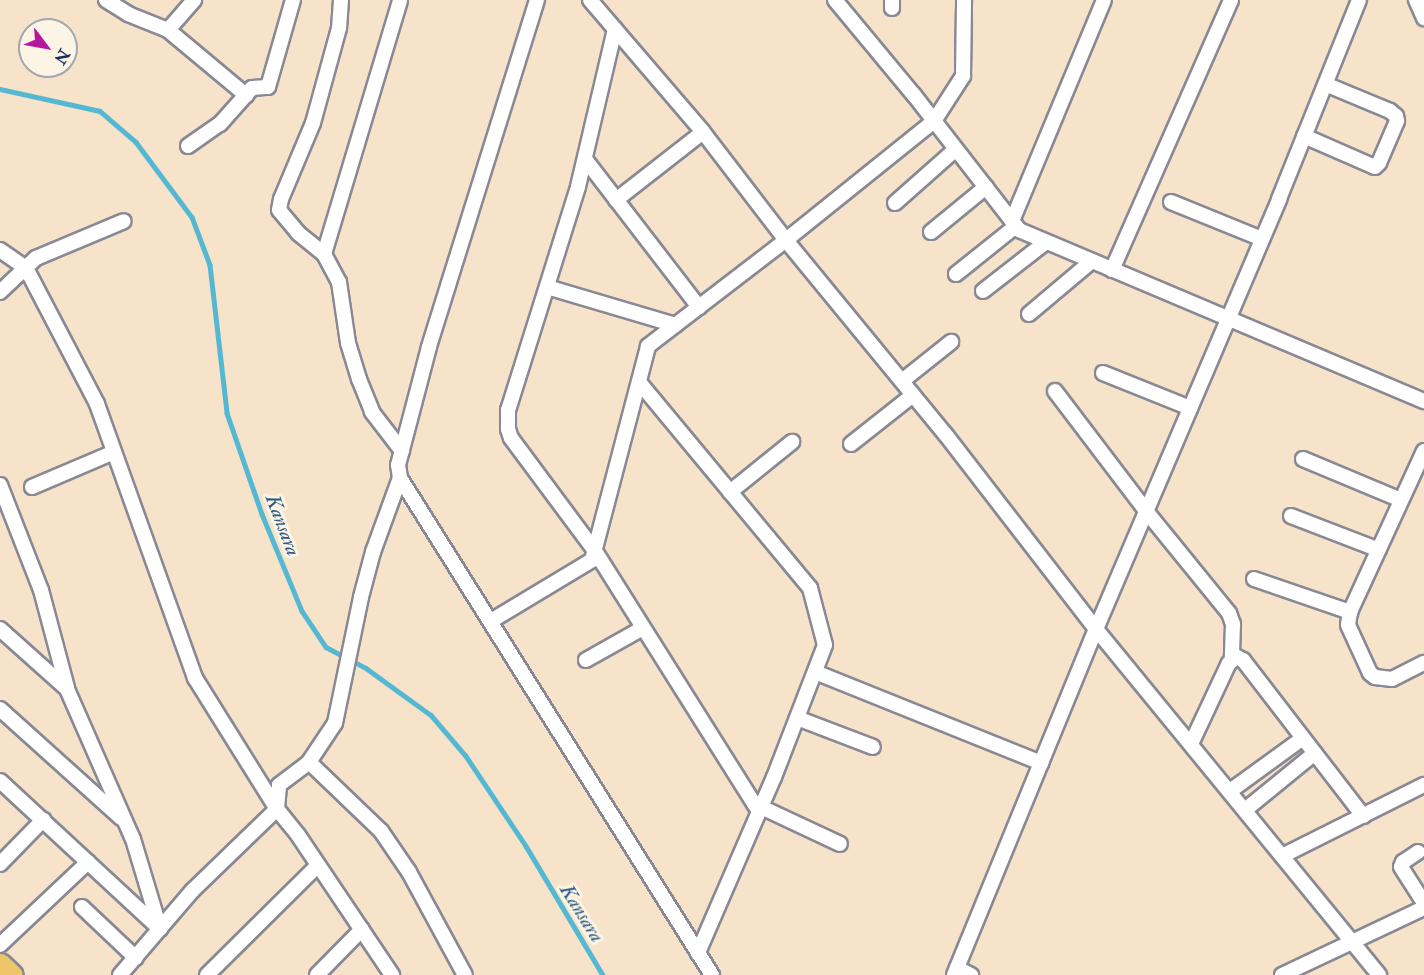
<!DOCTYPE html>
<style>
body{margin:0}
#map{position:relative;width:1424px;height:975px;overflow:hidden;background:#f6e3c9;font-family:"IM FELL Double Pica",serif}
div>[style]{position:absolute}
.stream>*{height:4.5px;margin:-2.25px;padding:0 2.25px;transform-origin:2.25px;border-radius:2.25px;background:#55b8d3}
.roads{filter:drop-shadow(2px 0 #888994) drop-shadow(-2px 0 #888994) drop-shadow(0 2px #888994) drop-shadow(0 -2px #888994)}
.minor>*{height:14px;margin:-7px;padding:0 7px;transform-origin:7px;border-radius:7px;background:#fff}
.trunk>*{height:21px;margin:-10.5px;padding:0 10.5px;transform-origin:10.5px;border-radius:10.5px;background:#eec569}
span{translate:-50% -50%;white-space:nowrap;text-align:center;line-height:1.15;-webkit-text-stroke:6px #fcf5e5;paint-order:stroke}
.water-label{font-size:20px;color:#2c5881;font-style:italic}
.north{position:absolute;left:18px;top:18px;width:60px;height:60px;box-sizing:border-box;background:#fcf5e5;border:2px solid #a2a6af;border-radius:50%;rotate:122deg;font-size:16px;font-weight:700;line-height:24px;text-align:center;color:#1b2f5e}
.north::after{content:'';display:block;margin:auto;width:21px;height:27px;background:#b5179e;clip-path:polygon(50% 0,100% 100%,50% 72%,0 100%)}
</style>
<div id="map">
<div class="stream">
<div style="left:0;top:89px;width:102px;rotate:12.4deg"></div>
<div style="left:100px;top:111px;width:48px;rotate:40.7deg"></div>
<div style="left:136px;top:142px;width:94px;rotate:53.3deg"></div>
<div style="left:192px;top:217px;width:51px;rotate:69.4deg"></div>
<div style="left:210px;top:265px;width:149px;rotate:83.4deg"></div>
<div style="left:227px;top:413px;width:107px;rotate:70.9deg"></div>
<div style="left:262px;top:514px;width:105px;rotate:67.6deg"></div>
<div style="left:302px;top:611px;width:43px;rotate:56.3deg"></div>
<div style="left:326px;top:647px;width:45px;rotate:27.7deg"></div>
<div style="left:366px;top:668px;width:80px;rotate:35.9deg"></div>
<div style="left:431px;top:715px;width:54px;rotate:49.5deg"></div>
<div style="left:466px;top:756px;width:108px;rotate:56.3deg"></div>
<div style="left:526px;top:846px;width:150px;rotate:59.2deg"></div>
</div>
<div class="roads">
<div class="minor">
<div style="left:106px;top:0;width:26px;rotate:32deg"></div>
<div style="left:128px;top:14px;width:43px;rotate:21.8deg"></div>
<div style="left:168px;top:30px;width:40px;rotate:-49deg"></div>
<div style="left:341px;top:0;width:28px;rotate:94deg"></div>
<div style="left:339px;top:28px;width:98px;rotate:105.3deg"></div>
<div style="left:313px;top:123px;width:82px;rotate:112.8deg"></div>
<div style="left:281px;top:199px;width:11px;rotate:100deg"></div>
<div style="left:279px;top:210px;width:30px;rotate:50deg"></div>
<div style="left:298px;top:233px;width:33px;rotate:39deg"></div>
<div style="left:324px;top:254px;width:32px;rotate:62deg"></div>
<div style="left:339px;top:282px;width:62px;rotate:81.6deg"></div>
<div style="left:348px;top:343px;width:38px;rotate:73deg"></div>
<div style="left:359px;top:379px;width:35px;rotate:68deg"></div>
<div style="left:372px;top:412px;width:49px;rotate:52.4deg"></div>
<div style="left:537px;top:0;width:363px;rotate:107.3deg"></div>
<div style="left:429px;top:347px;width:122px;rotate:104.7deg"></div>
<div style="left:398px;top:465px;width:13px;rotate:81deg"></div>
<div style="left:400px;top:478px;width:587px;rotate:57.88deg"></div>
<div style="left:590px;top:0;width:174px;rotate:49.4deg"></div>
<div style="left:703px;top:132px;width:141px;rotate:52.5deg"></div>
<div style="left:789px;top:244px;width:247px;rotate:50.6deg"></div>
<div style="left:946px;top:435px;width:245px;rotate:52.3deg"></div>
<div style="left:1096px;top:629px;width:447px;rotate:50.7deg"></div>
<div style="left:835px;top:0;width:124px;rotate:50.3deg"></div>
<div style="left:914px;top:95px;width:171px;rotate:52.1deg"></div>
<div style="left:1019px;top:230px;width:440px;rotate:22.9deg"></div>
<div style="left:892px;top:0;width:8px;rotate:90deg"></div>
<div style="left:1416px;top:0;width:20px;rotate:66deg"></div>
<div style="left:615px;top:29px;width:162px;rotate:103.2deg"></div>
<div style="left:578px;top:187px;width:234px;rotate:107.4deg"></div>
<div style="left:508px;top:410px;width:19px;rotate:90deg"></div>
<div style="left:508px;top:429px;width:9px;rotate:72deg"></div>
<div style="left:511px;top:438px;width:141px;rotate:53.4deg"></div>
<div style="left:595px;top:551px;width:307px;rotate:57.8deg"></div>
<div style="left:168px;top:30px;width:102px;rotate:39.8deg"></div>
<div style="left:1304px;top:136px;width:77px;rotate:23.6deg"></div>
<div style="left:1375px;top:167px;width:6px;rotate:-45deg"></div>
<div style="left:1379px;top:163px;width:46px;rotate:-66.8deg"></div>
<div style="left:1397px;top:121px;width:5px;rotate:-101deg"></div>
<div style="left:1396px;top:116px;width:8px;rotate:-140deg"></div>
<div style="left:1390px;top:111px;width:70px;rotate:-157.4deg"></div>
<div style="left:188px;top:146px;width:39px;rotate:-35deg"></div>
<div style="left:220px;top:124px;width:48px;rotate:-48.4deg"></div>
<div style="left:252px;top:88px;width:16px;rotate:-4deg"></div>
<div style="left:268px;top:87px;width:91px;rotate:-74deg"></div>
<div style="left:585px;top:159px;width:187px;rotate:52.4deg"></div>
<div style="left:616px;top:200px;width:110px;rotate:-38deg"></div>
<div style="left:1171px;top:202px;width:98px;rotate:22.1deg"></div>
<div style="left:895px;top:203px;width:81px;rotate:-41.5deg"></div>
<div style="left:1012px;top:221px;width:239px;rotate:-67.4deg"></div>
<div style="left:931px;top:232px;width:71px;rotate:-39.3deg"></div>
<div style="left:0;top:250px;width:32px;rotate:35deg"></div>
<div style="left:26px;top:268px;width:153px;rotate:62.4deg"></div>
<div style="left:97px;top:404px;width:291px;rotate:70.3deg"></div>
<div style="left:195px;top:678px;width:155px;rotate:58deg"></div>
<div style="left:324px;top:254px;width:265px;rotate:-73.3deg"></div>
<div style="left:1112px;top:270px;width:295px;rotate:-66.2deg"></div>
<div style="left:956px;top:274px;width:77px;rotate:-38.7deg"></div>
<div style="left:547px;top:287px;width:134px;rotate:16.5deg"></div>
<div style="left:983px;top:291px;width:80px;rotate:-37.9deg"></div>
<div style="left:0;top:292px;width:50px;rotate:-43.4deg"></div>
<div style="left:36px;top:258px;width:95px;rotate:-22.8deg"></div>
<div style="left:1029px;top:314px;width:82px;rotate:-40.1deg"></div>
<div style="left:1103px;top:373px;width:94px;rotate:21.9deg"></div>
<div style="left:902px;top:381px;width:63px;rotate:-38.5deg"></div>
<div style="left:639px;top:382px;width:268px;rotate:50.3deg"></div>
<div style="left:810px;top:588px;width:59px;rotate:75.3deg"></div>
<div style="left:825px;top:645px;width:142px;rotate:111.1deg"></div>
<div style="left:774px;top:777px;width:192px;rotate:113.4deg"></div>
<div style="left:1055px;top:391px;width:151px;rotate:52.8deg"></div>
<div style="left:1146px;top:511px;width:132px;rotate:50.9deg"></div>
<div style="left:1229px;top:613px;width:12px;rotate:70deg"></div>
<div style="left:1233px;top:624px;width:35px;rotate:92deg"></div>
<div style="left:851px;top:444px;width:79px;rotate:-38.3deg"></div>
<div style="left:1424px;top:451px;width:177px;rotate:114.7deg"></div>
<div style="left:1350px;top:612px;width:13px;rotate:99deg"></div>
<div style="left:1348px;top:625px;width:53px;rotate:65.4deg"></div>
<div style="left:1370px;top:673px;width:6px;rotate:39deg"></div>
<div style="left:1375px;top:677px;width:17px;rotate:7deg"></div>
<div style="left:1392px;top:679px;width:36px;rotate:-27deg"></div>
<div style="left:1303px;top:459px;width:106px;rotate:22.7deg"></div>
<div style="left:0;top:485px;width:113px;rotate:68.7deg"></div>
<div style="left:41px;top:590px;width:101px;rotate:75.1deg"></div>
<div style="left:32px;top:487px;width:89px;rotate:-23.1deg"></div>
<div style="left:730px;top:492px;width:80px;rotate:-38.9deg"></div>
<div style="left:1291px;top:516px;width:94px;rotate:21.1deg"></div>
<div style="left:1254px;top:579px;width:102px;rotate:19deg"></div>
<div style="left:491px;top:621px;width:118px;rotate:-31.1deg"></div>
<div style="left:592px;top:560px;width:221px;rotate:-75.3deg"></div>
<div style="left:648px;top:346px;width:174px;rotate:-37.5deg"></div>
<div style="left:786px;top:240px;width:190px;rotate:-38.8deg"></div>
<div style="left:934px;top:121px;width:54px;rotate:-57.2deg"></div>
<div style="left:963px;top:76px;width:76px;rotate:-89.2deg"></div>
<div style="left:0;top:629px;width:90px;rotate:41.8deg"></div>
<div style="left:67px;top:689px;width:164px;rotate:66.3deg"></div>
<div style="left:133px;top:839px;width:94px;rotate:73.3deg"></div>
<div style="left:160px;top:929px;width:218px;rotate:-137.2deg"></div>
<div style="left:586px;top:660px;width:65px;rotate:-29.3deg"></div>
<div style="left:815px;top:672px;width:244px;rotate:21.9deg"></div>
<div style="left:0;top:709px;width:163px;rotate:42deg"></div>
<div style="left:797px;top:718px;width:81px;rotate:20.9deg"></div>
<div style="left:1191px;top:744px;width:89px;rotate:-64.9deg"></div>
<div style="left:1229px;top:663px;width:10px;rotate:-37deg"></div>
<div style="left:1237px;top:657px;width:7px;rotate:27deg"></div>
<div style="left:1243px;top:660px;width:197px;rotate:52.4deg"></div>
<div style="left:309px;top:762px;width:100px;rotate:43.8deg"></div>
<div style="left:381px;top:831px;width:50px;rotate:55.7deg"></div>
<div style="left:409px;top:872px;width:117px;rotate:61.5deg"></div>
<div style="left:1230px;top:791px;width:90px;rotate:-36deg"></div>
<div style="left:761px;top:807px;width:87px;rotate:25.1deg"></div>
<div style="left:277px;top:809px;width:24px;rotate:-85deg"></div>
<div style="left:279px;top:785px;width:38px;rotate:-37deg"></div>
<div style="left:309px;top:762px;width:47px;rotate:-56.3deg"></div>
<div style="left:335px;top:723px;width:129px;rotate:-78.3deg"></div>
<div style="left:361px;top:597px;width:47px;rotate:-75.1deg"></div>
<div style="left:373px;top:552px;width:79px;rotate:-70deg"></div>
<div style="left:1245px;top:810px;width:90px;rotate:-39.2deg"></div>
<div style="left:1418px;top:852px;width:18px;rotate:146deg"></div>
<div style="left:1403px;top:862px;width:5px;rotate:112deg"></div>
<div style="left:1401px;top:867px;width:43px;rotate:57.4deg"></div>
<div style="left:1282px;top:856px;width:159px;rotate:-26.6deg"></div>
<div style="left:0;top:864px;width:62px;rotate:-45.7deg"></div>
<div style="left:82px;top:907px;width:74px;rotate:43.4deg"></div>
<div style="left:0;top:945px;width:121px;rotate:-43.3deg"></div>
<div style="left:957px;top:968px;width:16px;rotate:27deg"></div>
<div style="left:120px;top:975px;width:111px;rotate:-49.4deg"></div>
<div style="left:192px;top:891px;width:118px;rotate:-44deg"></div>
<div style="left:277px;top:809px;width:33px;rotate:51deg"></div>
<div style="left:298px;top:835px;width:169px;rotate:56.1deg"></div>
<div style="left:207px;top:975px;width:156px;rotate:-44.7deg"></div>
<div style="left:317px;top:975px;width:64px;rotate:-45.6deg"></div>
<div style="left:954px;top:975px;width:374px;rotate:-67.7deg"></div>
<div style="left:1096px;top:629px;width:467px;rotate:-66.9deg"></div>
<div style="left:1279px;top:199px;width:214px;rotate:-68.1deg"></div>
<div style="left:1282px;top:975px;width:157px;rotate:-25.3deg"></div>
</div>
<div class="trunk">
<div style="left:0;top:964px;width:16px;rotate:43deg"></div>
</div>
</div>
<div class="water-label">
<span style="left:283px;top:525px;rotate:69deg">Kansara</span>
<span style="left:582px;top:913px;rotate:58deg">Kansara</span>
</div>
<div class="north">N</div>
</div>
